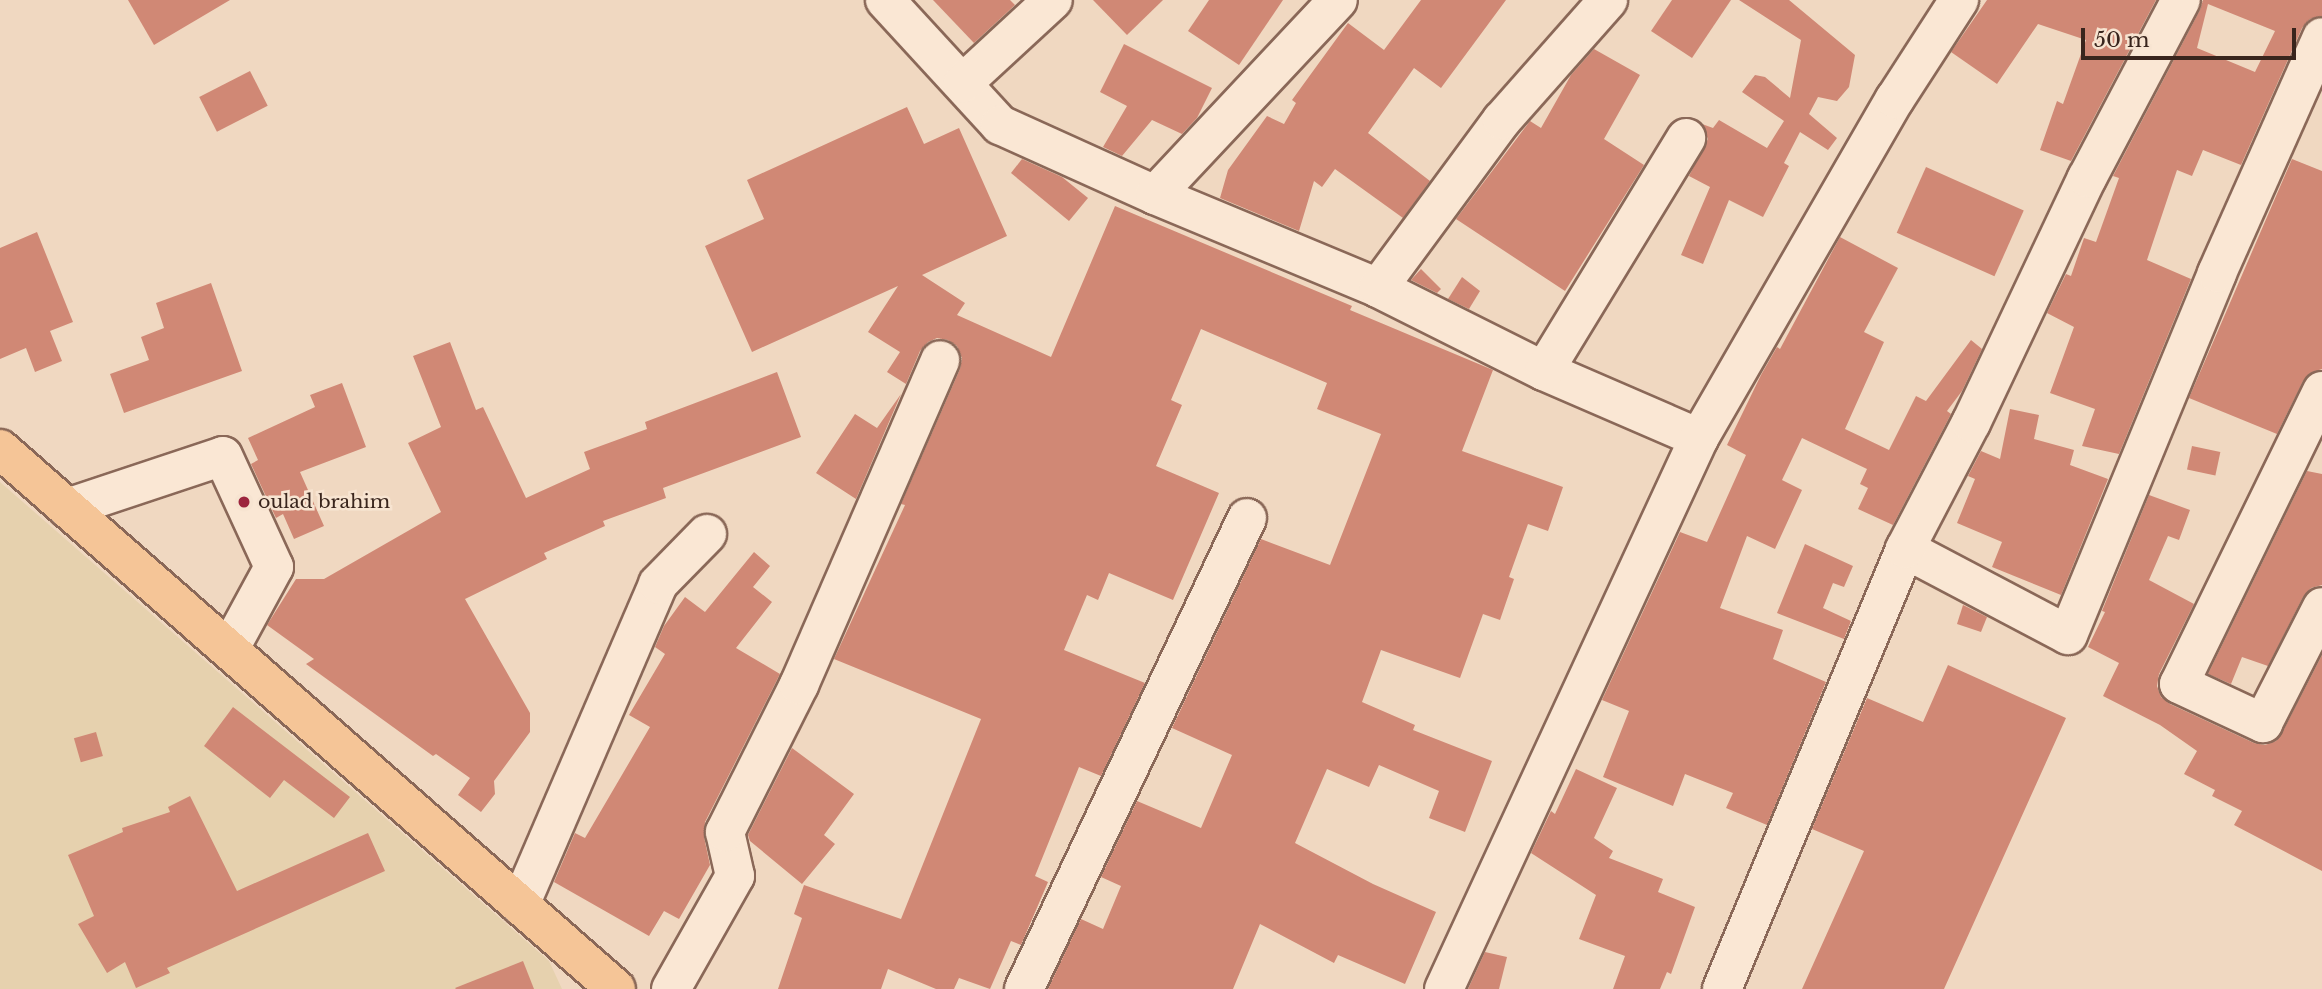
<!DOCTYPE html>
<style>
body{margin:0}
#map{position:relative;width:2322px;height:989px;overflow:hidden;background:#f0d8c1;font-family:"Libre Baskerville",serif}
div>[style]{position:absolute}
.farmland>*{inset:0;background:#e6d1ae}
.building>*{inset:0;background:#d08875;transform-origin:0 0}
.roads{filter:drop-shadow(2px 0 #8a6858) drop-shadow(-2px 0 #8a6858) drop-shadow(0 2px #8a6858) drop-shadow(0 -2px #8a6858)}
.minor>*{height:38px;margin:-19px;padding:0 19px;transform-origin:19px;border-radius:19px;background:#fae7d4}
.major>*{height:38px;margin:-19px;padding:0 19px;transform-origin:19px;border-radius:19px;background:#f5c597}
.dots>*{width:19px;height:19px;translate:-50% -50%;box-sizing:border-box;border:4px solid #f7e4d1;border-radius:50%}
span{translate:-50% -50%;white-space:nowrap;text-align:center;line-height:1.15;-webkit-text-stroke:5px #f7e4d1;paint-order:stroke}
.poi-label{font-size:19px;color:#39251d}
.left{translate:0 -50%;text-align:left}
.scale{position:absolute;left:2081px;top:28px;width:215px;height:32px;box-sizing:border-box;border:4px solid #39251d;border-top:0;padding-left:9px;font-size:21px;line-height:24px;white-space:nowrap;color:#39251d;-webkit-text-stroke:5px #f7e4d1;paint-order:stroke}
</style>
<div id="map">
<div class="farmland">
<div style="clip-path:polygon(0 482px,549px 961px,562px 989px,0 989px)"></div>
</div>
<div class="building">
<div style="clip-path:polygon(128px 0,230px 0,154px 45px)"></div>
<div style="clip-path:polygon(933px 0,1010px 0,1015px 5px,974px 43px)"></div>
<div style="clip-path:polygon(1093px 0,1163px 0,1127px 35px)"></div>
<div style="clip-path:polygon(1209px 0,1283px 0,1239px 65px,1188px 31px)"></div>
<div style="clip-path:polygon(1421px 0,1506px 0,1441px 88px,1414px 68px,1368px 133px,1430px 181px,1403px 218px,1335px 169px,1322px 187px,1314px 181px,1299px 231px,1220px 198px,1228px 170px,1267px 116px,1284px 124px,1296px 103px,1292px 100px,1348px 23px,1384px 50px)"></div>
<div style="clip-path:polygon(1672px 0,1731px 0,1692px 58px,1651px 31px)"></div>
<div style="clip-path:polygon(1739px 0,1789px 0,1855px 55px,1849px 87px,1837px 101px,1818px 97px,1809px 114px,1837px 138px,1828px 150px,1800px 132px,1784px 163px,1789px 166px,1763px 217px,1729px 200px,1703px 264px,1681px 255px,1710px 187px,1689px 176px,1708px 139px,1702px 124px,1713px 128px,1719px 120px,1767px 148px,1784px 121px,1742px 92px,1755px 75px,1765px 77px,1790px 98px,1801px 40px)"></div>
<div style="clip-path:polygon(1987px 0,2156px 0,2071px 161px,2040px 150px,2057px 101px,2063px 104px,2086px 40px,2038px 24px,1997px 84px,1951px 52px)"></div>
<div style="clip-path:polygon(evenodd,2203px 0,2322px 0,2322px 16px,2310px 19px,2302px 28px,2241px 165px,2203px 150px,2192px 176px,2177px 170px,2147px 260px,2191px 279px,2119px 454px,2082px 446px,2095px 409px,2050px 393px,2074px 327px,2047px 313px,2066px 274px,2071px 276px,2084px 238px,2096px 242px,2119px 178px,2113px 176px,2200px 10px,2203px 0,2208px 4px,2275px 31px,2255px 72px,2197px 48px,2208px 4px)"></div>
<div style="clip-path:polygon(1124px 44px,1212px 88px,1197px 118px,1182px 134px,1152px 120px,1122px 156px,1103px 147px,1127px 106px,1100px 92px)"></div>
<div style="clip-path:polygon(1594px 49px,1640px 75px,1604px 139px,1644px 165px,1565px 291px,1456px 219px,1530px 121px,1541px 128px,1571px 75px)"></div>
<div style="left:250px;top:71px;width:39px;height:57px;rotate:63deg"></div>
<div style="clip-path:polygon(907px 107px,924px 144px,959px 128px,1007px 236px,922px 275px,965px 303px,957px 315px,1051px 357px,1115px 206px,1352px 306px,1350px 310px,1493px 370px,1462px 451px,1563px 487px,1548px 531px,1528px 524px,1509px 577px,1514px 579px,1500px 620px,1483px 614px,1460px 678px,1381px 650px,1362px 702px,1415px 725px,1413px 730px,1492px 761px,1465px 832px,1429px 818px,1439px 791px,1379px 765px,1369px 787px,1327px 769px,1295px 843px,1373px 884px,1436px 912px,1405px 984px,1338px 955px,1334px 963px,1260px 924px,1233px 989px,1048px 989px,1081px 919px,1103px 929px,1121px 886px,1101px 877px,1137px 801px,1201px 828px,1232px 755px,1172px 728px,1261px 539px,1330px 565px,1381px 434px,1317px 409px,1327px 383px,1201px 329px,1171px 400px,1182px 405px,1156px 466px,1219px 493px,1173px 600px,1109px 573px,1098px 600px,1087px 595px,1064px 650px,1145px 683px,1101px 776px,1079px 767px,1035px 876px,1048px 882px,1021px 945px,1011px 941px,990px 989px,959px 978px,954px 989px,936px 989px,888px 969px,881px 989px,778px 989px,802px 918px,794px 914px,804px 885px,901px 919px,981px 719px,834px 659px,905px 505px,901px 504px,960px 369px,962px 358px,957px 346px,948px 340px,937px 338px,928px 342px,920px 351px,906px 384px,887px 372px,900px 352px,868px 332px,898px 286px,752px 352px,705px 246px,764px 219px,747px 180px)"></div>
<div style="clip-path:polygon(1022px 159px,1062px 177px,1088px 198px,1069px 221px,1011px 173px)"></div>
<div style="clip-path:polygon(2292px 159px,2322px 171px,2322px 369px,2310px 373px,2303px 381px,2277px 434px,2189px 398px)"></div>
<div style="left:1926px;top:167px;width:107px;height:72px;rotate:24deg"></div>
<div style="clip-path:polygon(37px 232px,73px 322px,50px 331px,62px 361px,35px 372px,26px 348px,0 359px,0 248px)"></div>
<div style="clip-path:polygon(1840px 237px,1898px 268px,1864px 332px,1884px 342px,1845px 429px,1889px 450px,1916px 396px,1926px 401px,1971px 340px,1982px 349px,1962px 391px,1947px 411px,1951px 414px,1893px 525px,1858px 509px,1868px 488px,1860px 484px,1867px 469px,1802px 438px,1782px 480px,1802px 490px,1775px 549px,1747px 536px,1720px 608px,1783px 630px,1773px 659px,1826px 682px,1767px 825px,1726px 808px,1733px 793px,1685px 774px,1673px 806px,1603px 777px,1629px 711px,1602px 700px,1680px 532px,1707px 542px,1746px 455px,1727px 445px,1761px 375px,1777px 347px,1780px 349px)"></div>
<div style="clip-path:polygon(1421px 269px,1441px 289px,1437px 293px,1411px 280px)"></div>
<div style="clip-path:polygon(1462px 277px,1480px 291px,1469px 309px,1448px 299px)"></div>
<div style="clip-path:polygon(211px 283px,242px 371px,124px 413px,110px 374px,149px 360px,141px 337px,164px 328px,156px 303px)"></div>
<div style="clip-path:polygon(450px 342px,476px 410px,483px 407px,526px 498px,590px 469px,584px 452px,647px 429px,645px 422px,777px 372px,801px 437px,663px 488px,666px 498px,603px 521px,605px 526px,544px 553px,547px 559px,465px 599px,530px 713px,530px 732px,494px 781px,495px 794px,481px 812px,458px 795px,470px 778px,436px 754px,433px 756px,306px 664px,314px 659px,267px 625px,296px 579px,324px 579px,441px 512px,408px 443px,441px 427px,413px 356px)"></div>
<div style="clip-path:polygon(342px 383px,366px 447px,300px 472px,324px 526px,294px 539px,283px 514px,276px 518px,251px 464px,258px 460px,248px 438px,315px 407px,310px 395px)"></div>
<div style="clip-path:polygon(901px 394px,856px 499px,816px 473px,855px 414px,877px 428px)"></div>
<div style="clip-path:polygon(2010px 409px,2039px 415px,2034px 439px,2074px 450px,2070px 465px,2108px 479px,2061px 595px,1992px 567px,2002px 542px,1957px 523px,1975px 479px,1968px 476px,1981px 451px,2000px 459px)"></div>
<div style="left:2192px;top:446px;width:29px;height:24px;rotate:12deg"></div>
<div style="clip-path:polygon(2307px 471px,2322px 474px,2322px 585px,2311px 588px,2303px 597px,2268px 666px,2242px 657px,2231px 684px,2208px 674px)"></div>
<div style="clip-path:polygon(2149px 495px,2190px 510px,2179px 540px,2168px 536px,2149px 580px,2194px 604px,2159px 674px,2157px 686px,2161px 697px,2170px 704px,2254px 743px,2265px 745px,2276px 741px,2282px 733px,2322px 655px,2322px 871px,2234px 825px,2242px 811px,2212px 796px,2215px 790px,2184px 774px,2197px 751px,2160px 725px,2103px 696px,2119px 663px,2088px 647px,2105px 612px,2102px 611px)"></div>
<div style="clip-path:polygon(1805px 544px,1853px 566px,1844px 587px,1833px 583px,1823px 608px,1851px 621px,1844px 639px,1777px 613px)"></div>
<div style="clip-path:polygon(754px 552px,770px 566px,753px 587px,772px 602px,736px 648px,780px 674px,705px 822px,704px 837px,710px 865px,679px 919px,664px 911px,649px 936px,554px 882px,575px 833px,585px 838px,650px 727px,629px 715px,665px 654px,655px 647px,664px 626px,685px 597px,705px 612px)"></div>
<div style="clip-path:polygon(1963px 605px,1987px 617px,1981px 632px,1957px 624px)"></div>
<div style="clip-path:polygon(1948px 665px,2066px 718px,1944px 989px,1802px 989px,1864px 851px,1812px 829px,1867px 698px,1923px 722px)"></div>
<div style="clip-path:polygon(233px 707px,350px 797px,334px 818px,284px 780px,270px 798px,204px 746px)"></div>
<div style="left:96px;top:732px;width:25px;height:23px;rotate:74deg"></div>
<div style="clip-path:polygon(792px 748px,854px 794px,824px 835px,835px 844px,802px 884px,750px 841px,748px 835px)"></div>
<div style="clip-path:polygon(1576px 769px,1617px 788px,1594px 838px,1613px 851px,1609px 858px,1663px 879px,1658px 892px,1695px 907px,1671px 974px,1667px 972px,1660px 989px,1613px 989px,1625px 956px,1579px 939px,1596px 895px,1531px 853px,1551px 811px,1555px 814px)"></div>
<div style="clip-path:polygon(190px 796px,237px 891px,368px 833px,385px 871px,167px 968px,170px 973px,136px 988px,125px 962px,107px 973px,78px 924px,94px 916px,68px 855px,123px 832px,122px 828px,170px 812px,168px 807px)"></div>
<div style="clip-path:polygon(1485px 952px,1507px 957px,1499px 989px,1468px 989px)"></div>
<div style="clip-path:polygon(523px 961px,534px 989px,456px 989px,455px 988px)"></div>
</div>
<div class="roads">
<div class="minor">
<div style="left:885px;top:0;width:170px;rotate:47.4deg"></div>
<div style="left:1000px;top:125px;width:170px;rotate:24.3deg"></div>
<div style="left:1155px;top:195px;width:242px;rotate:22.6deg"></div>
<div style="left:1378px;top:288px;width:186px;rotate:26.6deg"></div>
<div style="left:1544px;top:371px;width:169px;rotate:23.4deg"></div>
<div style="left:1699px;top:438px;width:607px;rotate:114.83deg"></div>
<div style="left:963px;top:83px;width:122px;rotate:-42.7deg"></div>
<div style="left:1155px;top:195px;width:267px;rotate:-46.8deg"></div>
<div style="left:1378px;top:288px;width:209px;rotate:-53.6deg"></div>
<div style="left:1502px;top:120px;width:160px;rotate:-48.5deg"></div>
<div style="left:1544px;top:371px;width:273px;rotate:-58.6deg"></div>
<div style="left:2322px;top:391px;width:326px;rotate:116deg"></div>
<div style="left:2179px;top:684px;width:93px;rotate:24.9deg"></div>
<div style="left:2263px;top:723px;width:130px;rotate:-63deg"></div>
<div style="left:1699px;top:438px;width:392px;rotate:-60deg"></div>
<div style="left:1895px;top:99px;width:118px;rotate:-57.1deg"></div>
<div style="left:67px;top:508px;width:164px;rotate:-18.4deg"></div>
<div style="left:223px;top:456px;width:122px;rotate:65.3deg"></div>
<div style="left:274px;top:567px;width:94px;rotate:118.5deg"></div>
<div style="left:1905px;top:549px;width:184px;rotate:27.8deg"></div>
<div style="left:2068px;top:635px;width:391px;rotate:-67.6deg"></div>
<div style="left:2217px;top:273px;width:258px;rotate:-66deg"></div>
<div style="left:520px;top:905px;width:349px;rotate:-66.7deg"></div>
<div style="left:658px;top:584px;width:70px;rotate:-45.6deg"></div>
<div style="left:671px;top:989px;width:130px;rotate:-60.5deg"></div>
<div style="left:735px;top:876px;width:45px;rotate:-102.8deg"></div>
<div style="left:725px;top:832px;width:165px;rotate:-63.3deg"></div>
<div style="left:799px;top:685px;width:354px;rotate:-66.5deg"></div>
<div style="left:1024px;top:989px;width:521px;rotate:-64.66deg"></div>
<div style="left:1722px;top:989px;width:477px;rotate:-67.4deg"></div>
<div style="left:1905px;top:549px;width:142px;rotate:-62.4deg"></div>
<div style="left:1971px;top:423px;width:271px;rotate:-64.7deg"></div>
<div style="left:2087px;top:178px;width:201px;rotate:-62.2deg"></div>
</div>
<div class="major">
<div style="left:0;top:449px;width:819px;rotate:41.24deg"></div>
</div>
</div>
<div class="dots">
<div style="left:244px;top:502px;background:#9c253e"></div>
</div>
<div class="poi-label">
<span class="left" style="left:258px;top:502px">oulad brahim</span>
</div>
<div class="scale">50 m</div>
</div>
